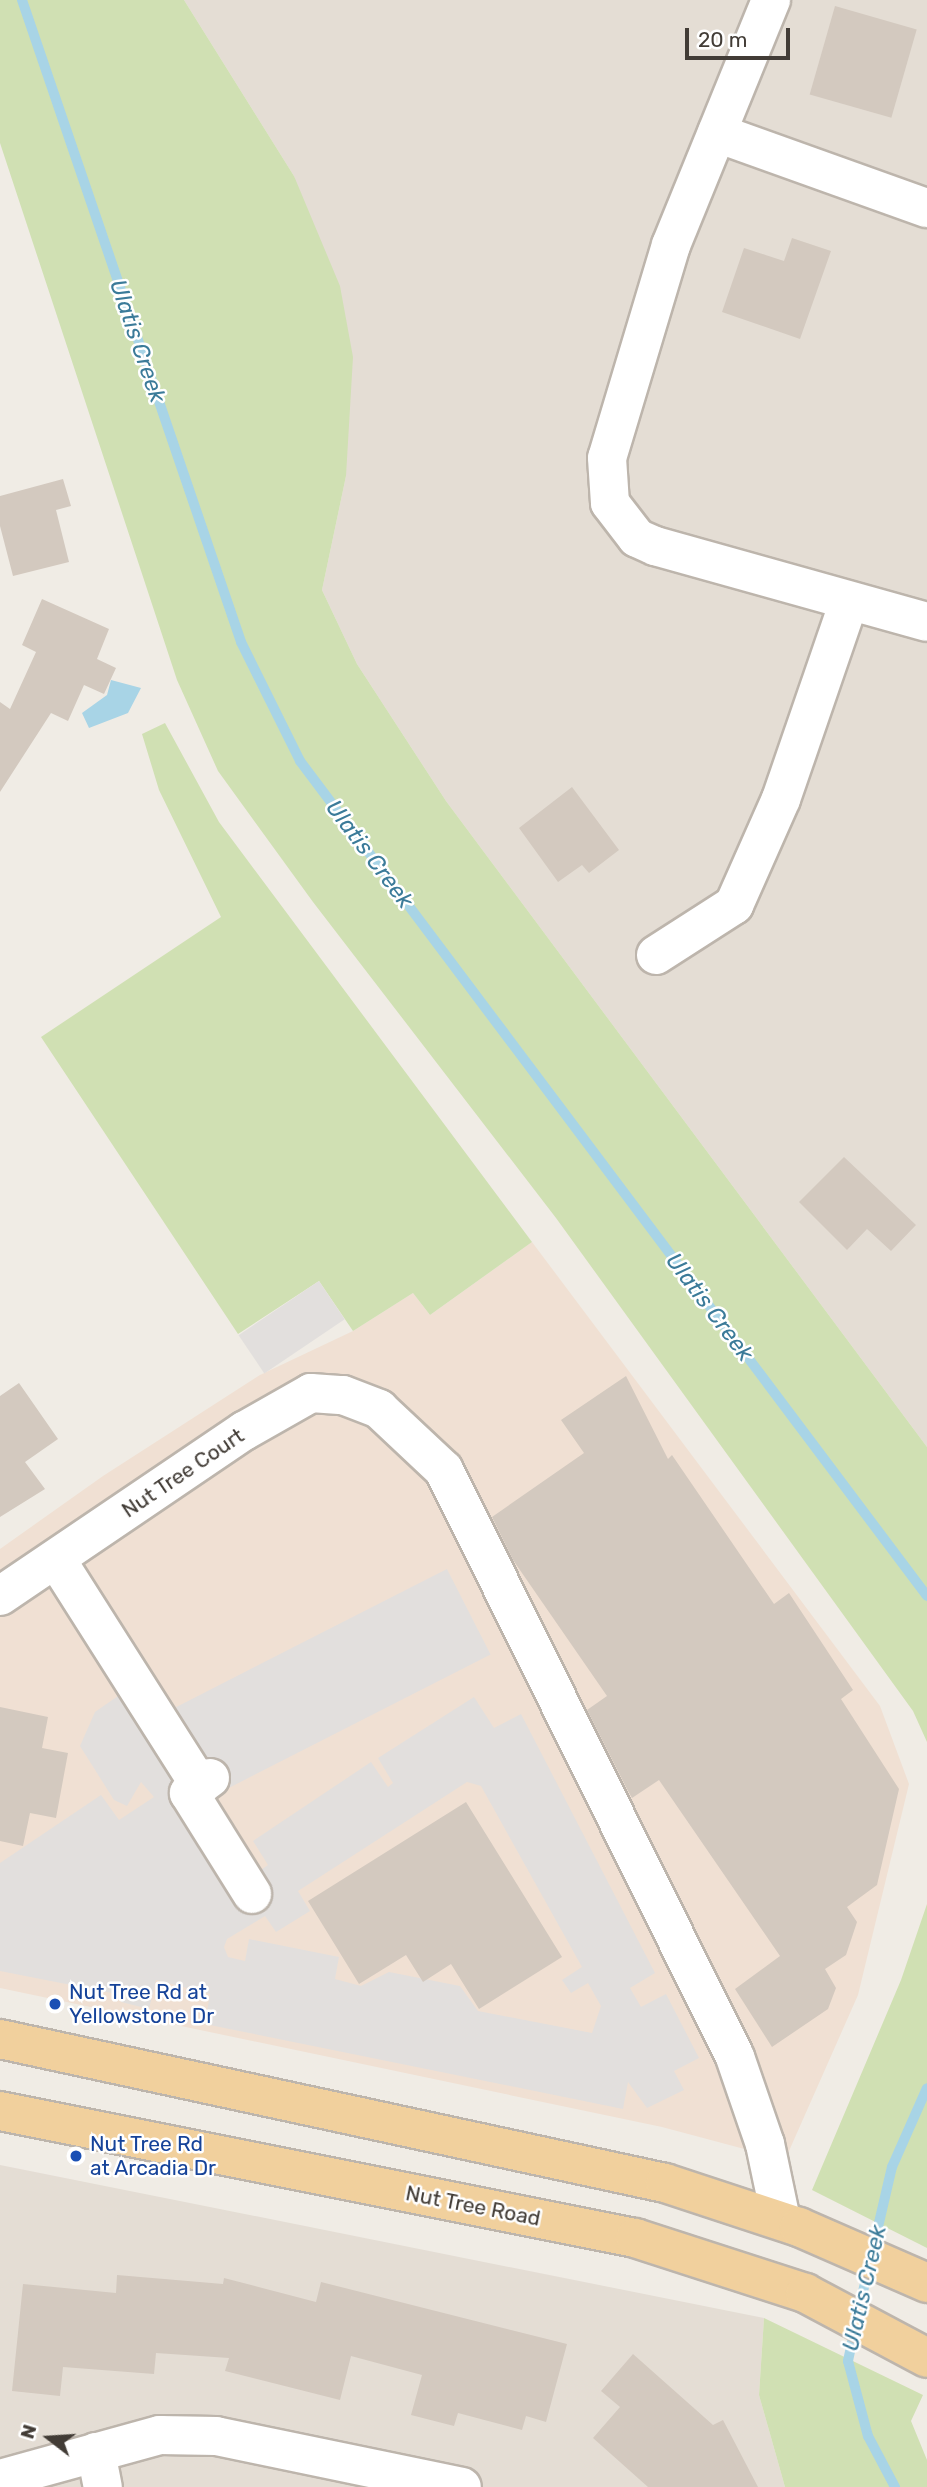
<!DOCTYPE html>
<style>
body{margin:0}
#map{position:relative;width:927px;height:2487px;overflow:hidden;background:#f0ece5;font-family:Rubik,sans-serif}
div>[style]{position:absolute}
.residential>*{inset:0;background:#e4ddd4}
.commercial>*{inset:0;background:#f0e0d3}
.green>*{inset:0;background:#d0e0b3}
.parking>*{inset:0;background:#e2dfdd;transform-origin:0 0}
.water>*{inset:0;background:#a8d4e6}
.stream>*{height:10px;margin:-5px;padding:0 5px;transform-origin:5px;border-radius:5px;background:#a8d4e6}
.building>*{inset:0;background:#d3c9bf;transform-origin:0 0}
.roads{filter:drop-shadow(2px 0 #bdb5ac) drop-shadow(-2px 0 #bdb5ac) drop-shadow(0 2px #bdb5ac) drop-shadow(0 -2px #bdb5ac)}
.minor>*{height:38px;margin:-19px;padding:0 19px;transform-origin:19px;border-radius:19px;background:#fff}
.major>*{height:38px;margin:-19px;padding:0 19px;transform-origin:19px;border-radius:19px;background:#f1d09d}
.dots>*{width:19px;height:19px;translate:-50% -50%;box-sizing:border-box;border:4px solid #fff;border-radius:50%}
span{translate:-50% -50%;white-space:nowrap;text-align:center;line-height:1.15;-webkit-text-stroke:5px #fff;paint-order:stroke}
.street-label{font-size:21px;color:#423c36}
.transit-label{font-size:21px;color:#164399}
.left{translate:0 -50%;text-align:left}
.water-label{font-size:23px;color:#3b7b99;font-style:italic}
.north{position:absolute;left:14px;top:2403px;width:70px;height:70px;-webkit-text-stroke:5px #fff;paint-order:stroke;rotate:287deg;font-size:19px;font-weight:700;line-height:28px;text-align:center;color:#423c36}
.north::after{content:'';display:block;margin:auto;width:24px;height:32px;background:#423c36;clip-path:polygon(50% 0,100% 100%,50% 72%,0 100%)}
.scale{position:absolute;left:685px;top:28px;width:105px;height:32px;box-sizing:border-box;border:4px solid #423c36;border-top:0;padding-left:9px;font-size:21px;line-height:24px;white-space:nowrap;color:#423c36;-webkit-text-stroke:5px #fff;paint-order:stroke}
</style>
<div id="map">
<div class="residential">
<div style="clip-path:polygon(184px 0,927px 0,927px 1447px,446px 801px,357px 664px,322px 590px,346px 476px,294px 176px)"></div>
<div style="clip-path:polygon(0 2165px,764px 2318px,759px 2395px,785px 2487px,0 2487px)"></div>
</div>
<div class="commercial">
<div style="clip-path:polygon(532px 1242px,880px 1706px,909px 1784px,858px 1995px,785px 2160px,662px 2127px,0 1988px,0 1549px,103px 1476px,260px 1375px,353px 1331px,413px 1293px,430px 1315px)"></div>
</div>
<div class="green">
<div style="clip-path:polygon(0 0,184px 0,294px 176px,340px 286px,353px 357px,346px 476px,322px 590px,357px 664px,446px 801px,927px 1447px,927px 1742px,913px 1711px,556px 1218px,313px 902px,218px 771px,177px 680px,0 143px)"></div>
<div style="clip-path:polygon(165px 723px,219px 822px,532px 1242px,430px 1315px,413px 1293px,353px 1331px,319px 1281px,238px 1334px,41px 1037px,221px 917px,159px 790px,142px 734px)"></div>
<div style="clip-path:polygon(927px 1904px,927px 2248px,812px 2190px,901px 1980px)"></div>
<div style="clip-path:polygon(764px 2318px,923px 2395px,911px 2421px,927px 2460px,927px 2487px,785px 2487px,759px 2395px)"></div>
</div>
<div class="parking">
<div style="left:319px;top:1281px;width:46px;height:97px;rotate:56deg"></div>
<div style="left:447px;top:1569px;width:96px;height:307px;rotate:63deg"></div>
<div style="clip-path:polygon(evenodd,118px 1696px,175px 1781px,261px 1870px,268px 1865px,253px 1841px,371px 1762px,388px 1787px,393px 1783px,378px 1758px,474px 1697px,494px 1728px,521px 1714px,655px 1973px,630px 1988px,641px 2007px,666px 1994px,699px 2058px,674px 2071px,684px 2090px,647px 2108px,628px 2082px,623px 2109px,205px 2024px,210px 1994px,156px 1980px,149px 2009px,121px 2002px,122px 1995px,0 1971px,0 1863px,101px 1795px,119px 1820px,154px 1797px,141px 1782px,127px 1806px,114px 1800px,80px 1746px,95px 1712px,118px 1696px,467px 1782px,481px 1786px,582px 1967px,562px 1980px,571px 1993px,588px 1983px,601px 2006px,592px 2033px,478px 2011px,460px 1986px,389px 1972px,361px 1986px,335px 1979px,339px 1957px,249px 1939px,245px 1961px,228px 1957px,224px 1947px,227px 1939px,265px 1916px,276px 1932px,310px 1911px,298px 1891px,467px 1782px)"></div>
</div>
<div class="water">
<div style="clip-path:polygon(111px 680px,141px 688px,128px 713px,89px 728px,82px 713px,107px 695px)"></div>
</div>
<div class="stream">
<div style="left:22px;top:0;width:678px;rotate:71.16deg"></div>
<div style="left:241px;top:642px;width:133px;rotate:63.6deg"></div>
<div style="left:300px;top:761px;width:1044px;rotate:53.1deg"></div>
<div style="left:858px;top:2313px;width:150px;rotate:-76.9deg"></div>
<div style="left:892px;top:2167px;width:86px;rotate:-66.1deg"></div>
<div style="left:855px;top:2328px;width:34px;rotate:102deg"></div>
<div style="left:848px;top:2361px;width:78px;rotate:75.1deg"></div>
<div style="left:868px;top:2436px;width:58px;rotate:62.1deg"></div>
</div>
<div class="building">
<div style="left:835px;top:6px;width:85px;height:92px;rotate:16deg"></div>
<div style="clip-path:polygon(792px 238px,831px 251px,800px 339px,722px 312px,744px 248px,784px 261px)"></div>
<div style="clip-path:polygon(63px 479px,71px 506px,56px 510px,69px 562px,13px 576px,0 526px,0 496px)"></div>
<div style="clip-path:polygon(42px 599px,109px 629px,97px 659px,116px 668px,104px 694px,84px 685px,68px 721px,51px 713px,0 792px,0 702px,10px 709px,36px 652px,22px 645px)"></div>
<div style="clip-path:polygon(572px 787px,619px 850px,589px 873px,582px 865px,558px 882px,519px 828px)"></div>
<div style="clip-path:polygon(844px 1157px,916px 1225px,891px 1251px,867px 1229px,847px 1250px,799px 1202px)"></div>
<div style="clip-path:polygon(626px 1376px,668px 1459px,672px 1455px,774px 1604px,789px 1593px,853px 1690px,841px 1699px,899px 1789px,877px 1885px,847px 1907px,857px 1922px,846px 1955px,825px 1969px,836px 1988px,828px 2009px,772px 2047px,735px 1989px,780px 1956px,659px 1780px,632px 1798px,628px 1791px,587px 1710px,607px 1696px,513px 1560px,492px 1517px,584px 1453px,561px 1420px)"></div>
<div style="clip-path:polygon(19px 1383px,58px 1439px,25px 1462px,45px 1489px,0 1517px,0 1396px)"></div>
<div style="clip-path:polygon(0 1707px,48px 1717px,42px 1748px,68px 1753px,56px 1818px,30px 1813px,23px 1846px,0 1841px)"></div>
<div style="clip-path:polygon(466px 1802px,562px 1957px,479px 2009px,451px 1964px,423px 1982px,406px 1955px,359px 1984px,308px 1901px)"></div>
<div style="clip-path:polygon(117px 2275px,223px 2284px,224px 2278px,316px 2302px,321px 2282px,567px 2344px,546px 2422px,526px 2416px,522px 2430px,458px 2413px,454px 2426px,411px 2415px,422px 2375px,351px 2356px,340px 2400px,225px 2371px,229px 2358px,156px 2353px,154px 2374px,63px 2367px,60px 2396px,12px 2391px,23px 2284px,116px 2293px)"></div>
<div style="clip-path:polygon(633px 2354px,713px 2425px,723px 2420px,758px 2487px,648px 2487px,593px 2438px,620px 2407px,601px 2391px)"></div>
</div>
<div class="roads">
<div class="minor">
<div style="left:771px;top:0;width:265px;rotate:112.2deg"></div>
<div style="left:671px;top:245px;width:222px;rotate:106.7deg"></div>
<div style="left:607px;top:458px;width:45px;rotate:86.2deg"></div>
<div style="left:610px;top:503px;width:44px;rotate:52.4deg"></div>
<div style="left:637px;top:538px;width:20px;rotate:24deg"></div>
<div style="left:655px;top:546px;width:282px;rotate:15.6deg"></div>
<div style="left:717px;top:133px;width:223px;rotate:19.7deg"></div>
<div style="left:656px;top:955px;width:93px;rotate:-32.7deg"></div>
<div style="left:734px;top:905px;width:116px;rotate:-66.1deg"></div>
<div style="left:781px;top:799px;width:209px;rotate:-71deg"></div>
<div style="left:56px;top:1559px;width:269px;rotate:57.6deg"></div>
<div style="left:0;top:1596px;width:295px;rotate:-34.1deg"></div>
<div style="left:244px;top:1431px;width:77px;rotate:-29.6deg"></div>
<div style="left:311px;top:1393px;width:32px;rotate:4deg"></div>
<div style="left:343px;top:1395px;width:39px;rotate:21deg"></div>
<div style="left:379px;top:1409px;width:89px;rotate:43.2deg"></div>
<div style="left:444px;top:1470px;width:655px;rotate:63.63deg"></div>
<div style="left:735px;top:2057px;width:92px;rotate:71deg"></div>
<div style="left:765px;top:2144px;width:78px;rotate:78.1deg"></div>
<div style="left:210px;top:1778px;width:26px;rotate:144deg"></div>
<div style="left:189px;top:1793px;width:119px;rotate:58deg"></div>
<div style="left:96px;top:2452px;width:36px;rotate:79deg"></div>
<div style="left:0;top:2479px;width:166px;rotate:-15.4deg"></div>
<div style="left:160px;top:2435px;width:56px;rotate:1deg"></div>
<div style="left:216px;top:2436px;width:251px;rotate:11.7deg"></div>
</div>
<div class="major">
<div style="left:0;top:2039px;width:680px;rotate:12.22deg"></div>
<div style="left:665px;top:2183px;width:141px;rotate:18.2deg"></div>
<div style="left:799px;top:2227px;width:140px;rotate:23.6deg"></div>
<div style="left:0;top:2111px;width:648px;rotate:11.31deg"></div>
<div style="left:635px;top:2238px;width:179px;rotate:17.9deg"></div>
<div style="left:805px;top:2293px;width:138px;rotate:28deg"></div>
</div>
</div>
<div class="dots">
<div style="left:55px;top:2004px;background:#1a4fb4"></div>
<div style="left:76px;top:2156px;background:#1a4fb4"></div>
</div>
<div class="street-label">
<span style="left:183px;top:1473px;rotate:-34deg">Nut Tree Court</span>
<span style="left:473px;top:2206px;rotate:11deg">Nut Tree Road</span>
</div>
<div class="transit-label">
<span class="left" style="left:69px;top:2004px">Nut Tree Rd at<br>Yellowstone Dr</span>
<span class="left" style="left:90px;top:2156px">Nut Tree Rd<br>at Arcadia Dr</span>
</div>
<div class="water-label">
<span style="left:138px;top:341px;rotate:71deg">Ulatis Creek</span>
<span style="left:370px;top:854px;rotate:53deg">Ulatis Creek</span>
<span style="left:710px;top:1307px;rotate:53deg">Ulatis Creek</span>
<span style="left:864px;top:2288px;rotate:-77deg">Ulatis Creek</span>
</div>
<div class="north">N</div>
<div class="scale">20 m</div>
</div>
